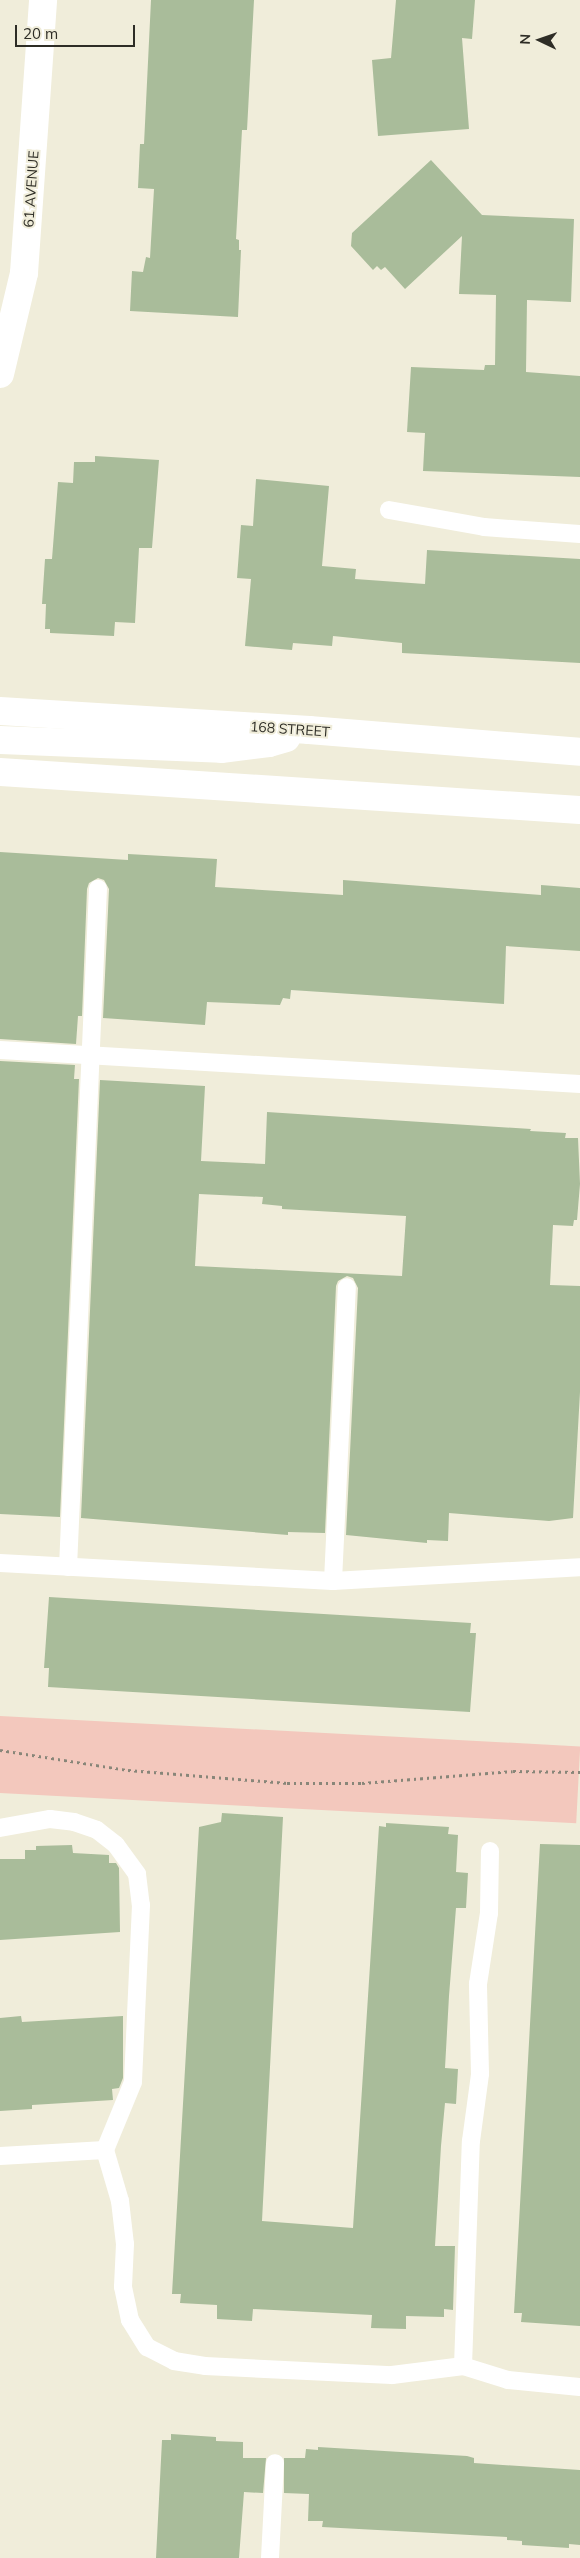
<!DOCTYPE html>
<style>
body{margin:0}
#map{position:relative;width:580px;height:2558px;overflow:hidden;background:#f0edda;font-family:Mulish,sans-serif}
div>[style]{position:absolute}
.green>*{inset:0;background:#f3c8bd;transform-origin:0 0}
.building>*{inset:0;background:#a9bc9a}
.path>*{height:3px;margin-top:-1.5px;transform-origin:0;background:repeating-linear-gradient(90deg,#888679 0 2.5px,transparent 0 6.5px)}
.lane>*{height:18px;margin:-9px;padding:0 9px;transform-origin:9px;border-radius:9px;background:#fff}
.street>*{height:28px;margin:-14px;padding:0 14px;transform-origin:14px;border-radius:14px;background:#fff}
.secondary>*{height:28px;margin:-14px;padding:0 14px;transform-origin:14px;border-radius:14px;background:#fff}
span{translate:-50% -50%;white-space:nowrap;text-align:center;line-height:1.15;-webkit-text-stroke:4px #f0edda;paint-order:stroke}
.street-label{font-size:14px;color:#2e2d26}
.north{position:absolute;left:515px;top:15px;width:50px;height:50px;-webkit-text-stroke:4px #f0edda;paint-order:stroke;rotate:273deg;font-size:14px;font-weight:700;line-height:20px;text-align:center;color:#2e2d26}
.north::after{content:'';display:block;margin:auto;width:18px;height:22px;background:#2e2d26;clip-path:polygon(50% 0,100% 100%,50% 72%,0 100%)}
.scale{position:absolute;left:15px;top:25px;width:120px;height:22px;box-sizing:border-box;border:2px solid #2e2d26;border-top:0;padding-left:6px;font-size:15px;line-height:18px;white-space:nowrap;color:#2e2d26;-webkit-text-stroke:4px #f0edda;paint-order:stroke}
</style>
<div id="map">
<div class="green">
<div style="left:0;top:1716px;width:581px;height:77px;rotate:3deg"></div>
</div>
<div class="building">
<div style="clip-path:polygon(151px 0,254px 0,247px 130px,242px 130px,236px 239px,239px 240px,239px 250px,241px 250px,238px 317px,130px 311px,132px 271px,143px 272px,146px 257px,150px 258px,154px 189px,138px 188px,140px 144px,144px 144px)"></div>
<div style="clip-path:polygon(396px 0,475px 0,472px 39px,462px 38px,469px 129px,378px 136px,372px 60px,391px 58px)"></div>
<div style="clip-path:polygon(431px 160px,482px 215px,574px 219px,571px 302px,527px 300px,526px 372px,580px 376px,580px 477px,423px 471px,425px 433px,407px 432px,411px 367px,484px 370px,485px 365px,495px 365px,496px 295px,459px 294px,462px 236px,405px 289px,385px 267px,381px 270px,377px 266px,373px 270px,351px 246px,352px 233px)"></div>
<div style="clip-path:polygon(95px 456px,159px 460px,152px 548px,139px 548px,135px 623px,115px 622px,114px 636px,50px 633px,50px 629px,45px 629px,46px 604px,42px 604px,45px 559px,52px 559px,58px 482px,73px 483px,74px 462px,95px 462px)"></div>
<div style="clip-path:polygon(256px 479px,329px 486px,322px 566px,356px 569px,355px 579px,425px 584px,427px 550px,580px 559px,580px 663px,402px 653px,402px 643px,333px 636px,332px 646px,293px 643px,292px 650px,245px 646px,251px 579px,237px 578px,241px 525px,253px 526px)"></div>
<div style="clip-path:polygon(0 852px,128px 860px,128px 854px,217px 859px,215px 887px,343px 895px,343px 880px,541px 895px,541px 885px,580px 888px,580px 951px,506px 946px,504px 1004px,291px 990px,290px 999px,283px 998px,280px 1005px,207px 1002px,205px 1025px,103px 1018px,109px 889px,104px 880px,98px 878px,89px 883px,87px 889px,82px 1016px,78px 1016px,76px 1044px,0 1039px)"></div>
<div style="clip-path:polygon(0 1061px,75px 1065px,74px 1079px,79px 1079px,60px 1517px,0 1514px)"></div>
<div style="clip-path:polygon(evenodd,100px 1080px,205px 1086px,201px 1161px,265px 1164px,267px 1112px,531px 1129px,530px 1131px,566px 1133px,565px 1138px,578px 1138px,580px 1184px,577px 1220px,574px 1220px,573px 1226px,553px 1225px,550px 1285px,580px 1286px,580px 1392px,573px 1518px,549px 1521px,449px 1513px,448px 1541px,427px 1540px,427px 1543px,346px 1535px,358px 1288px,353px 1278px,347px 1276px,338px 1281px,336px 1286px,325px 1533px,288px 1532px,288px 1535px,81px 1518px,100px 1080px,199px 1194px,263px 1197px,262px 1204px,282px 1206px,282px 1209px,406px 1216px,402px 1276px,195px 1266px,199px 1194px)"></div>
<div style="clip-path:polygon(49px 1597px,471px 1623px,470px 1633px,476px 1633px,470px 1712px,48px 1687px,49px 1668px,44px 1668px)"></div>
<div style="clip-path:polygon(222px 1813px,283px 1817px,262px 2221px,353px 2228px,379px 1826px,386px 1827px,386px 1823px,449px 1827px,448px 1834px,458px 1835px,456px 1872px,468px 1873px,466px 1908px,456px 1908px,449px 1996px,445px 2068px,458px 2069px,456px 2104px,445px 2103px,441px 2146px,435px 2246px,455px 2246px,453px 2310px,444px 2309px,444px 2317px,406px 2316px,406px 2329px,371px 2328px,372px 2315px,253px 2309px,252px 2321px,217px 2319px,217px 2305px,180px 2303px,181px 2294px,172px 2294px,199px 1827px,221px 1822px)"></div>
<div style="clip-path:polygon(540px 1844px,580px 1845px,580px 2326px,521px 2322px,522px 2313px,514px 2313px)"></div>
<div style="clip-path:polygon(72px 1845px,73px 1853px,109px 1855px,109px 1863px,116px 1863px,119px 1868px,120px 1932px,0 1940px,0 1859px,25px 1859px,25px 1850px,36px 1850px,36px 1846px)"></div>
<div style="clip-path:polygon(21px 2016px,22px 2022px,123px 2016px,123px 2078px,119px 2088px,112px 2089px,113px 2100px,32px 2105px,32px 2109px,0 2111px,0 2018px)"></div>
<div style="clip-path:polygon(171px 2434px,216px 2437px,216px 2441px,243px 2442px,243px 2458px,266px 2458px,263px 2493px,244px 2492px,239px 2558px,156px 2558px,162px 2440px,171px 2440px)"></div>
<div style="clip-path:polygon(318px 2447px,467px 2456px,474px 2458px,474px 2463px,580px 2470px,580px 2545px,569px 2544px,569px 2548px,522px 2545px,522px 2541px,507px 2540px,507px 2537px,322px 2527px,323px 2521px,308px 2521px,309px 2494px,284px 2493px,284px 2458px,305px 2458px,306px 2449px,318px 2450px)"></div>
</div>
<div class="path">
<div style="left:0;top:1750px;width:130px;rotate:8.9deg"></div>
<div style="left:128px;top:1770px;width:160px;rotate:4.7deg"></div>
<div style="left:287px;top:1783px;width:75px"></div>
<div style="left:362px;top:1783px;width:151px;rotate:-4.5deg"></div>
<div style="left:513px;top:1771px;width:67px;rotate:0.9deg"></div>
</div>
<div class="lane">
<div style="left:389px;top:510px;width:97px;rotate:10.1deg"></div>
<div style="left:484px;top:527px;width:96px;rotate:4.2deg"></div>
<div style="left:0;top:1050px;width:581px;rotate:3.35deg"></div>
<div style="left:0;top:1563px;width:333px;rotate:3.1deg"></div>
<div style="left:333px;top:1581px;width:247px;rotate:-3.2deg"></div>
<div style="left:68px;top:1567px;width:679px;rotate:-87.47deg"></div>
<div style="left:333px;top:1581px;width:294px;rotate:-87.3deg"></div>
<div style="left:0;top:1828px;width:51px;rotate:-10.2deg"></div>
<div style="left:50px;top:1819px;width:24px;rotate:7deg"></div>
<div style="left:74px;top:1822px;width:24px;rotate:19deg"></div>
<div style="left:97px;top:1830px;width:24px;rotate:38deg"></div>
<div style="left:116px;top:1845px;width:36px;rotate:54deg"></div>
<div style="left:137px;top:1874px;width:31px;rotate:83deg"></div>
<div style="left:141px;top:1905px;width:177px;rotate:92.6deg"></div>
<div style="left:133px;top:2082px;width:74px;rotate:112.4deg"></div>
<div style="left:105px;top:2150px;width:53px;rotate:73.6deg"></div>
<div style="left:120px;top:2201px;width:43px;rotate:83.4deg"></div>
<div style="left:125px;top:2244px;width:43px;rotate:92.7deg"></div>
<div style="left:123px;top:2287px;width:34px;rotate:78deg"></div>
<div style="left:130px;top:2320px;width:32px;rotate:58deg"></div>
<div style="left:147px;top:2347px;width:30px;rotate:27deg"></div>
<div style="left:174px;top:2361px;width:31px;rotate:9deg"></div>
<div style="left:205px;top:2366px;width:187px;rotate:2.8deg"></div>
<div style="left:392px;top:2375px;width:72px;rotate:-7.2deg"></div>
<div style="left:463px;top:2366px;width:47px;rotate:17.3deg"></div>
<div style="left:508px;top:2380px;width:72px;rotate:5.6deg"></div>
<div style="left:0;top:2156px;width:105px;rotate:-3.3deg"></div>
<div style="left:463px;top:2366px;width:225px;rotate:-88deg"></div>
<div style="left:471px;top:2141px;width:68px;rotate:-82.3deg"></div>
<div style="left:480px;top:2074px;width:90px;rotate:-91.3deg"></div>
<div style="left:478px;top:1984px;width:72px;rotate:-81.2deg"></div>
<div style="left:489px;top:1913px;width:62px;rotate:-89.1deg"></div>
<div style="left:270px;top:2558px;width:95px;rotate:-87deg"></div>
</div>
<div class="street">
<div style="left:0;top:374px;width:104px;rotate:-76.6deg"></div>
<div style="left:24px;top:273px;width:274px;rotate:-86deg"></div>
</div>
<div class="secondary">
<div style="left:0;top:711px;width:310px;rotate:3.5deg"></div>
<div style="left:309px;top:730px;width:272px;rotate:4.6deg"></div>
<div style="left:0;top:740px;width:221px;rotate:2.3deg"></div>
<div style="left:221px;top:749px;width:48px;rotate:-7.1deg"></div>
<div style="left:269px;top:743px;width:18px;rotate:-16deg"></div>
<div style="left:0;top:772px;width:581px;rotate:3.75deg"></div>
</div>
<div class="street-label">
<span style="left:31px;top:189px;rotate:-86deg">61 AVENUE</span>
<span style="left:290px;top:729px;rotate:4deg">168 STREET</span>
</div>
<div class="north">N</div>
<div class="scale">20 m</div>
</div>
